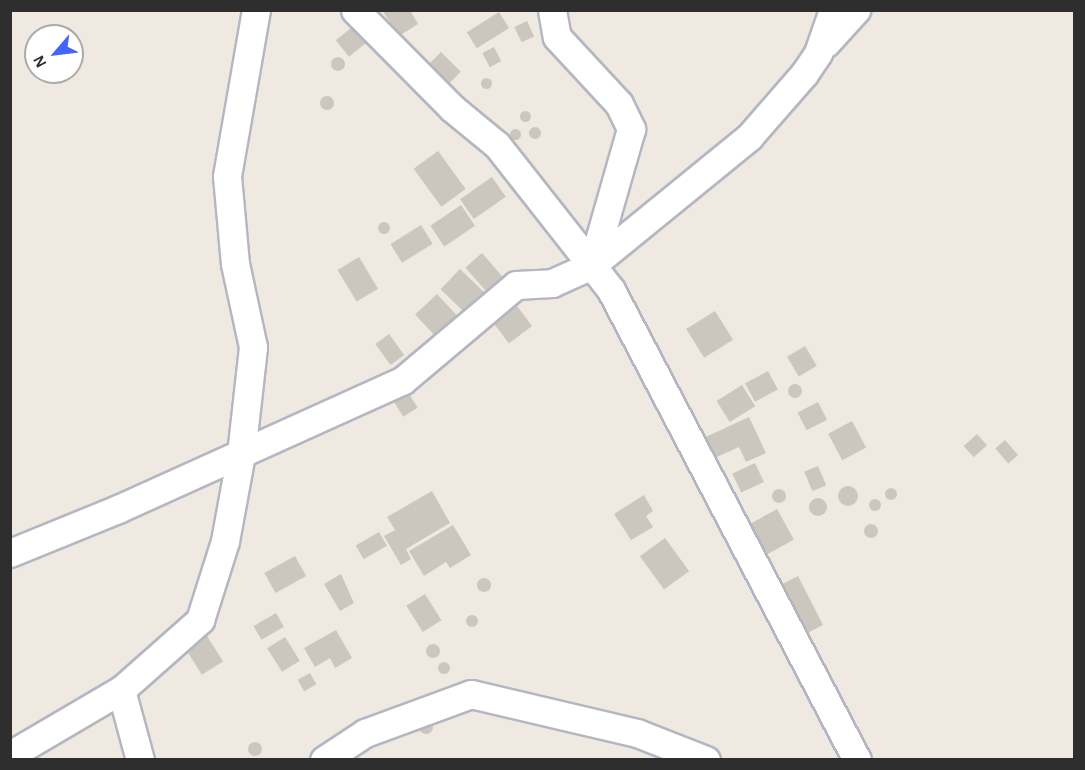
<!DOCTYPE html>
<style>
body{margin:0}
#map{position:relative;width:1085px;height:770px;overflow:hidden;background:#efe9e1;font-family:"Alegreya Sans",sans-serif}
div>[style]{position:absolute}
.building>*{inset:0;background:#cbc7bf;transform-origin:0 0}
.round{border-radius:50%}
.roads{filter:drop-shadow(2px 0 #b4b7c1) drop-shadow(-2px 0 #b4b7c1) drop-shadow(0 2px #b4b7c1) drop-shadow(0 -2px #b4b7c1)}
.street>*{height:27px;margin:-13.5px;padding:0 13.5px;transform-origin:13.5px;border-radius:13.5px;background:#fff}
span{translate:-50% -50%;white-space:nowrap;text-align:center;line-height:1.15;-webkit-text-stroke:4.5px #fff;paint-order:stroke}
.frame{position:absolute;inset:0;border:12px solid #2e2e2e;pointer-events:none}
.north{position:absolute;left:24px;top:24px;width:60px;height:60px;box-sizing:border-box;background:#fff;border:2px solid #ababab;border-radius:50%;rotate:242deg;font-size:16px;font-weight:700;line-height:24px;text-align:center;color:#2e2e2e}
.north::after{content:'';display:block;margin:auto;width:21px;height:27px;background:#4264fb;clip-path:polygon(50% 0,100% 100%,50% 72%,0 100%)}
</style>
<div id="map">
<div class="building">
<div style="clip-path:polygon(382px 10px,410px 10px,418px 24px,399px 36px)"></div>
<div style="left:499px;top:12px;width:19px;height:38px;rotate:58deg"></div>
<div style="left:527px;top:21px;width:17px;height:14px;rotate:65deg"></div>
<div style="left:356px;top:24px;width:21px;height:26px;rotate:51deg"></div>
<div style="left:494px;top:47px;width:16px;height:13px;rotate:63deg"></div>
<div style="left:441px;top:52px;width:28px;height:23px;rotate:45deg"></div>
<div class="round" style="left:331px;top:57px;width:14px;height:14px"></div>
<div class="round" style="left:480.5px;top:77.5px;width:11px;height:11px"></div>
<div class="round" style="left:320px;top:96px;width:14px;height:14px"></div>
<div class="round" style="left:519.5px;top:110.5px;width:11px;height:11px"></div>
<div class="round" style="left:529px;top:127px;width:12px;height:12px"></div>
<div class="round" style="left:509.5px;top:128.5px;width:11px;height:11px"></div>
<div style="left:438px;top:151px;width:47px;height:30px;rotate:54deg"></div>
<div style="left:492px;top:177px;width:24px;height:39px;rotate:55deg"></div>
<div style="left:461px;top:205px;width:25px;height:37px;rotate:56deg"></div>
<div class="round" style="left:378px;top:222px;width:12px;height:12px"></div>
<div style="left:421px;top:225px;width:22px;height:36px;rotate:58deg"></div>
<div style="left:482px;top:253px;width:32px;height:22px;rotate:49deg"></div>
<div style="left:359px;top:257px;width:37px;height:25px;rotate:59deg"></div>
<div style="left:460px;top:269px;width:36px;height:28px;rotate:44deg"></div>
<div style="left:437px;top:294px;width:33px;height:30px;rotate:47deg"></div>
<div style="left:517px;top:306px;width:25px;height:29px;rotate:53deg"></div>
<div style="left:715px;top:311px;width:34px;height:34px;rotate:58deg"></div>
<div style="left:389px;top:334px;width:26px;height:17px;rotate:54deg"></div>
<div style="left:805px;top:346px;width:23px;height:21px;rotate:59deg"></div>
<div style="left:768px;top:371px;width:21px;height:26px;rotate:62deg"></div>
<div class="round" style="left:788px;top:384px;width:14px;height:14px"></div>
<div style="left:742px;top:385px;width:25px;height:30px;rotate:58deg"></div>
<div style="left:406px;top:389px;width:22px;height:17px;rotate:58deg"></div>
<div style="left:818px;top:402px;width:20px;height:23px;rotate:63deg"></div>
<div style="clip-path:polygon(749px 417px,766px 453px,746px 462px,739px 447px,706px 462px,697px 441px)"></div>
<div style="left:852px;top:421px;width:30px;height:27px;rotate:62deg"></div>
<div style="left:977px;top:434px;width:15px;height:18px;rotate:48deg"></div>
<div style="left:1005px;top:440px;width:20px;height:13px;rotate:49deg"></div>
<div style="left:755px;top:463px;width:21px;height:25px;rotate:65deg"></div>
<div style="left:818px;top:466px;width:21px;height:15px;rotate:67deg"></div>
<div class="round" style="left:838px;top:486px;width:20px;height:20px"></div>
<div class="round" style="left:885px;top:488px;width:12px;height:12px"></div>
<div class="round" style="left:772px;top:489px;width:14px;height:14px"></div>
<div style="clip-path:polygon(432px 491px,450px 523px,406px 549px,411px 559px,401px 565px,384px 536px,395px 530px,387px 517px)"></div>
<div style="clip-path:polygon(644px 495px,653px 511px,646px 516px,653px 527px,631px 540px,614px 514px)"></div>
<div class="round" style="left:809px;top:498px;width:18px;height:18px"></div>
<div class="round" style="left:869px;top:499px;width:12px;height:12px"></div>
<div style="left:777px;top:509px;width:35px;height:38px;rotate:61deg"></div>
<div class="round" style="left:864px;top:524px;width:14px;height:14px"></div>
<div style="clip-path:polygon(453px 525px,471px 555px,450px 568px,446px 562px,424px 576px,409px 551px)"></div>
<div style="left:379px;top:532px;width:16px;height:27px;rotate:60deg"></div>
<div style="left:665px;top:538px;width:41px;height:31px;rotate:54deg"></div>
<div style="left:295px;top:556px;width:23px;height:35px;rotate:61deg"></div>
<div style="clip-path:polygon(341px 574px,354px 603px,340px 611px,324px 584px)"></div>
<div style="left:798px;top:576px;width:55px;height:24px;rotate:63deg"></div>
<div class="round" style="left:477px;top:578px;width:14px;height:14px"></div>
<div style="left:425px;top:594px;width:31px;height:22px;rotate:58deg"></div>
<div style="left:276px;top:613px;width:16px;height:26px;rotate:60deg"></div>
<div class="round" style="left:466px;top:615px;width:12px;height:12px"></div>
<div style="clip-path:polygon(336px 630px,352px 658px,335px 668px,330px 658px,315px 667px,304px 648px)"></div>
<div style="left:204px;top:631px;width:36px;height:25px;rotate:58deg"></div>
<div style="left:285px;top:637px;width:28px;height:21px;rotate:58deg"></div>
<div class="round" style="left:426px;top:644px;width:14px;height:14px"></div>
<div class="round" style="left:438px;top:662px;width:12px;height:12px"></div>
<div style="left:310px;top:673px;width:13px;height:14px;rotate:61deg"></div>
<div class="round" style="left:419px;top:720px;width:14px;height:14px"></div>
<div class="round" style="left:248px;top:742px;width:14px;height:14px"></div>
</div>
<div class="roads">
<div class="street">
<div style="left:355px;top:10px;width:138px;rotate:45.3deg"></div>
<div style="left:452px;top:108px;width:58px;rotate:39.4deg"></div>
<div style="left:497px;top:145px;width:184px;rotate:51.8deg"></div>
<div style="left:611px;top:290px;width:530px;rotate:62.37deg"></div>
<div style="left:552px;top:10px;width:27px;rotate:80deg"></div>
<div style="left:557px;top:37px;width:91px;rotate:47.2deg"></div>
<div style="left:619px;top:104px;width:28px;rotate:64deg"></div>
<div style="left:631px;top:129px;width:141px;rotate:106deg"></div>
<div style="left:826px;top:43px;width:45px;rotate:-47.7deg"></div>
<div style="left:10px;top:553px;width:117px;rotate:-22.2deg"></div>
<div style="left:118px;top:509px;width:312px;rotate:-24.3deg"></div>
<div style="left:402px;top:381px;width:149px;rotate:-40.1deg"></div>
<div style="left:516px;top:285px;width:36px;rotate:-3deg"></div>
<div style="left:552px;top:283px;width:44px;rotate:-24.2deg"></div>
<div style="left:592px;top:265px;width:203px;rotate:-39.2deg"></div>
<div style="left:749px;top:137px;width:84px;rotate:-48.9deg"></div>
<div style="left:804px;top:74px;width:25px;rotate:-56deg"></div>
<div style="left:818px;top:53px;width:46px;rotate:-70.8deg"></div>
<div style="left:121px;top:690px;width:73px;rotate:74.8deg"></div>
<div style="left:10px;top:755px;width:129px;rotate:-30.4deg"></div>
<div style="left:121px;top:690px;width:106px;rotate:-41.5deg"></div>
<div style="left:200px;top:620px;width:83px;rotate:-72.4deg"></div>
<div style="left:225px;top:541px;width:88px;rotate:-79.6deg"></div>
<div style="left:241px;top:454px;width:108px;rotate:-83.6deg"></div>
<div style="left:253px;top:347px;width:85px;rotate:-102.2deg"></div>
<div style="left:235px;top:264px;width:88px;rotate:-95.2deg"></div>
<div style="left:227px;top:176px;width:169px;rotate:-80.1deg"></div>
<div style="left:324px;top:760px;width:49px;rotate:-33.4deg"></div>
<div style="left:365px;top:733px;width:113px;rotate:-20.2deg"></div>
<div style="left:471px;top:694px;width:171px;rotate:13.2deg"></div>
<div style="left:637px;top:733px;width:74px;rotate:21.4deg"></div>
</div>
</div>
<div class="frame"></div>
<div class="north">N</div>
</div>
